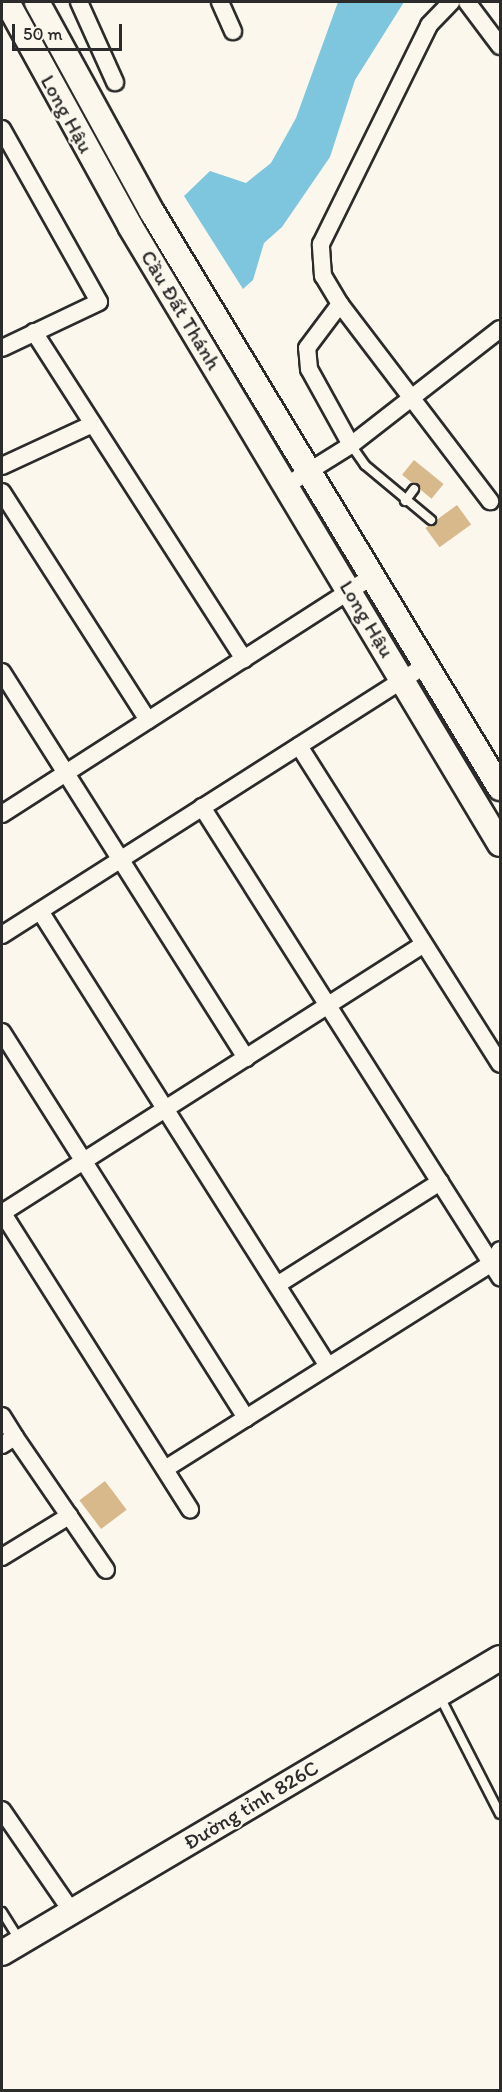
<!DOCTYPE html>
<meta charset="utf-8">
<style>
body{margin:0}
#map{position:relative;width:502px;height:2092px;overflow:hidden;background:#fbf7ec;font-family:Itim,sans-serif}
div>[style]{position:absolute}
.water>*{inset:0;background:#7dc6dd}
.building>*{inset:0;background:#d8b98b;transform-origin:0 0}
.roads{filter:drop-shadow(2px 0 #2b2b2b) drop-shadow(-2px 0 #2b2b2b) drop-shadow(0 2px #2b2b2b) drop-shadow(0 -2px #2b2b2b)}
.service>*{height:8px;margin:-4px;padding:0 4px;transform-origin:4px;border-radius:4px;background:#fbf7ec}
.minor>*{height:16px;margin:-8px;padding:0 8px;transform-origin:8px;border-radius:8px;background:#fbf7ec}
.secondary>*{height:24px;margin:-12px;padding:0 12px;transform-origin:12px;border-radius:12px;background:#fbf7ec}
span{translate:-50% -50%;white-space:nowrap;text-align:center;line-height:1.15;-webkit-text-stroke:4.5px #fbf7ec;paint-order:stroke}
.street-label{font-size:21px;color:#2b2b2b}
.frame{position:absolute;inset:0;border:3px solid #2b2b2b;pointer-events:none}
.scale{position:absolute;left:12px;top:24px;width:110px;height:27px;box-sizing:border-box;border:3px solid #2b2b2b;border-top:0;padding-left:8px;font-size:18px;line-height:21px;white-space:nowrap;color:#2b2b2b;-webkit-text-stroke:4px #fbf7ec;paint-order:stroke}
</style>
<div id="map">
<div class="water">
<div style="clip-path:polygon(338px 2px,404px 2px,355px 80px,330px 157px,282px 227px,264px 243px,253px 280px,243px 289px,184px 196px,210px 171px,246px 183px,271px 163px,296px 118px)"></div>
</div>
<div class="building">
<div style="left:414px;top:460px;width:38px;height:19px;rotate:39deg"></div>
<div style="left:457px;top:505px;width:24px;height:39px;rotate:54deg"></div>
<div style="left:105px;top:1481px;width:36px;height:32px;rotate:53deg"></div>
</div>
<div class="roads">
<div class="service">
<div style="left:351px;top:445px;width:24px;rotate:55deg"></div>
<div style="left:365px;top:465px;width:86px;rotate:39.8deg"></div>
<div style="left:405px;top:501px;width:15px;rotate:-53deg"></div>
<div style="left:440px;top:1697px;width:131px;rotate:62.9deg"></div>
<div style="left:2px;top:1912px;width:32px;rotate:58deg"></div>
</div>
<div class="minor">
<div style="left:79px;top:2px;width:88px;rotate:65.8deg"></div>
<div style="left:220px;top:2px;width:32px;rotate:66deg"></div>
<div style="left:467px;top:2px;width:55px;rotate:53.1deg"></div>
<div style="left:2px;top:129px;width:198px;rotate:60.7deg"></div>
<div style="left:99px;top:302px;width:107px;rotate:154.6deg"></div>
<div style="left:340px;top:304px;width:248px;rotate:52.7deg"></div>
<div style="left:34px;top:332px;width:389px;rotate:57.3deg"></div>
<div style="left:351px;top:445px;width:87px;rotate:-118.9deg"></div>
<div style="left:309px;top:369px;width:21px;rotate:-95deg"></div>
<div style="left:307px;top:348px;width:55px;rotate:-53.1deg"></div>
<div style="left:340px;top:304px;width:33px;rotate:-121deg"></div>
<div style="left:323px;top:276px;width:32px;rotate:-94deg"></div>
<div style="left:321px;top:244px;width:244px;rotate:-63.7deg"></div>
<div style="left:429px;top:25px;width:32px;rotate:-46deg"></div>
<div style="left:2px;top:466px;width:100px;rotate:-24.8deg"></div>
<div style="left:287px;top:485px;width:75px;rotate:-32deg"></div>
<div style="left:351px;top:445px;width:189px;rotate:-37.9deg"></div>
<div style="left:2px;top:492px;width:271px;rotate:57.4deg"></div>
<div style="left:2px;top:672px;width:457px;rotate:57.7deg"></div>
<div style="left:299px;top:746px;width:376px;rotate:57.7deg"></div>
<div style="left:202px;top:807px;width:557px;rotate:57.62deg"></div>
<div style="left:2px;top:814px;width:441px;rotate:-32.7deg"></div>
<div style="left:40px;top:911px;width:538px;rotate:57.67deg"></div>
<div style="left:2px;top:935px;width:503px;rotate:-32.49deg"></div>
<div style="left:2px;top:1032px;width:457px;rotate:57.7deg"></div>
<div style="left:2px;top:1212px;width:352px;rotate:57.7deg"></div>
<div style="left:2px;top:1213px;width:500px;rotate:-32.52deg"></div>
<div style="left:277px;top:1285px;width:193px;rotate:-32.3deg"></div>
<div style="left:2px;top:1416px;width:25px;rotate:58deg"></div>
<div style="left:2px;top:1445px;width:15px;rotate:-32deg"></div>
<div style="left:15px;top:1437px;width:161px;rotate:55.6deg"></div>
<div style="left:165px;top:1469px;width:386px;rotate:-32.2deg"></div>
<div style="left:492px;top:1263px;width:15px;rotate:-58deg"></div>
<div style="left:2px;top:1557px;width:79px;rotate:-31.5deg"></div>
<div style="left:2px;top:1810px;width:124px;rotate:55.5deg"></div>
</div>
<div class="secondary">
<div style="left:7px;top:2px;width:256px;rotate:61.2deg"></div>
<div style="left:130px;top:226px;width:720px;rotate:59.09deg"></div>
<div style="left:37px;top:2px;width:239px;rotate:61.3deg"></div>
<div style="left:152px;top:212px;width:673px;rotate:58.86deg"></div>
<div style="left:2px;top:1953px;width:579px;rotate:-30.64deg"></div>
</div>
</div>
<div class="street-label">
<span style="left:67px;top:114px;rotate:61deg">Long Hậu</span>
<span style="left:181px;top:310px;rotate:59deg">Cầu Đất Thánh</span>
<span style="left:367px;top:619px;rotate:59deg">Long Hậu</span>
<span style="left:251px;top:1805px;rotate:-31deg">Đường tỉnh 826C</span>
</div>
<div class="frame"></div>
<div class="scale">50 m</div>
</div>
